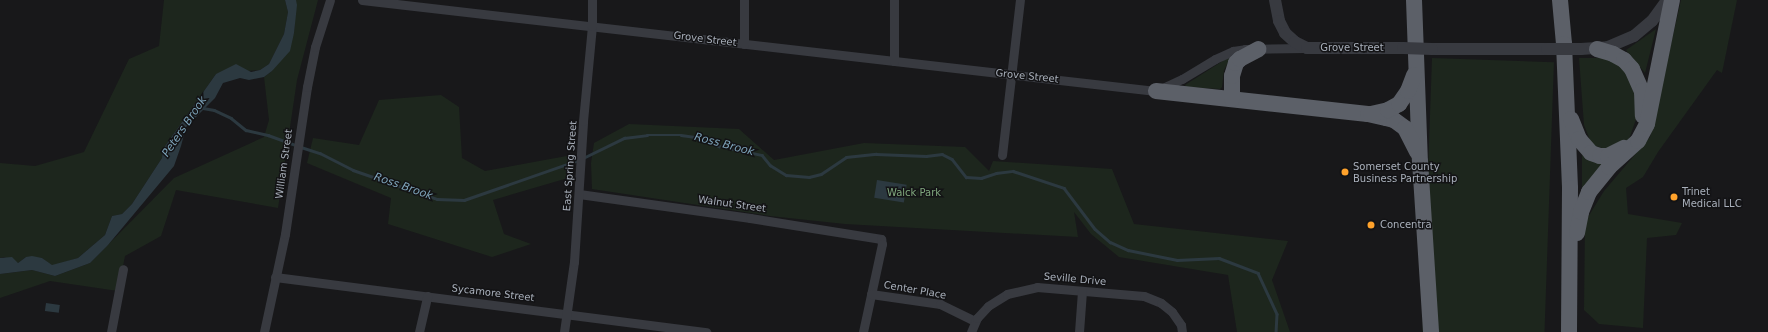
<!DOCTYPE html>
<style>
body{margin:0}
#map{position:relative;width:1768px;height:332px;overflow:hidden;background:#18181a;font-family:"DejaVu Sans",sans-serif}
div>[style]{position:absolute}
.green>*{inset:0;background:#1d261d;transform-origin:0 0}
.water>*{inset:0;background:#2c3940;transform-origin:0 0}
.stream>*{height:2.5px;margin:-1.25px;padding:0 1.25px;transform-origin:1.25px;border-radius:1.25px;background:#2c3940}
.minor>*{height:9px;margin:-4.5px;padding:0 4.5px;transform-origin:4.5px;border-radius:4.5px;background:#383a40}
.tertiary>*{height:12px;margin:-6px;padding:0 6px;transform-origin:6px;border-radius:6px;background:#383a40}
.trunk>*{height:16px;margin:-8px;padding:0 8px;transform-origin:8px;border-radius:8px;background:#5c6068}
.tertiary-bridge>*{height:12px;margin:-6px;padding:0 6px;transform-origin:6px;border-radius:6px;background:#383a40}
.dots>*{width:11px;height:11px;translate:-50% -50%;box-sizing:border-box;border:2px solid #131315;border-radius:50%}
span{translate:-50% -50%;white-space:nowrap;text-align:center;line-height:1.15;-webkit-text-stroke:3px #131315;paint-order:stroke}
.street-label{font-size:10px;color:#a9b0bb}
.poi-label{font-size:10px;color:#a9b0bb}
.left{translate:0 -50%;text-align:left}
.park-label{font-size:10px;color:#80a87e}
.water-label{font-size:11px;color:#7da3b9;font-style:italic}
</style>
<div id="map">
<div class="green">
<div style="clip-path:polygon(164px 0,285px 0,288px 12px,284px 34px,269px 64px,260px 70px,216px 74px,163px 149px,162px 158px,132px 204px,122px 214px,112px 216px,105px 235px,78px 258px,52px 266px,42px 258px,26px 257px,18px 263px,4px 257px,0 258px,0 163px,35px 166px,84px 152px,129px 59px,159px 46px)"></div>
<div style="clip-path:polygon(296px 0,318px 0,297px 80px,278px 208px,176px 190px,161px 236px,125px 256px,118px 291px,50px 281px,0 298px,0 274px,32px 270px,55px 276px,90px 263px,174px 178px,264px 137px,269px 120px,264px 77px,272px 71px,294px 33px)"></div>
<div style="clip-path:polygon(1681px 0,1737px 0,1722px 73px,1717px 70px,1658px 152px,1643px 177px,1626px 188px,1628px 214px,1682px 223px,1676px 235px,1647px 238px,1643px 328px,1599px 324px,1584px 310px,1585px 222px,1604px 191px,1650px 137px)"></div>
<div style="clip-path:polygon(1656px 29px,1645px 73px,1626px 50px)"></div>
<div style="clip-path:polygon(1229px 57px,1230px 59px,1224px 70px,1222px 87px,1220px 89px,1186px 87px,1185px 85px)"></div>
<div style="left:1432px;top:58px;width:122px;height:274px;rotate:2deg"></div>
<div style="clip-path:polygon(1579px 58px,1608px 58px,1628px 72px,1639px 111px,1629px 139px,1612px 151px,1592px 145px,1584px 125px)"></div>
<div style="clip-path:polygon(441px 95px,459px 107px,462px 158px,485px 171px,572px 155px,568px 178px,493px 200px,504px 234px,531px 244px,492px 257px,388px 224px,391px 198px,307px 163px,313px 138px,359px 145px,379px 100px)"></div>
<div style="clip-path:polygon(629px 124px,739px 129px,774px 160px,864px 143px,965px 147px,989px 171px,993px 161px,1112px 169px,1134px 224px,1288px 241px,1272px 280px,1290px 332px,1237px 332px,1228px 275px,1119px 257px,1091px 234px,1074px 212px,1078px 237px,845px 224px,770px 216px,592px 189px,591px 163px,594px 143px)"></div>
<div style="clip-path:polygon(1582px 154px,1605px 163px,1582px 189px)"></div>
</div>
<div class="water">
<div style="clip-path:polygon(285px 0,296px 0,297px 5px,294px 33px,290px 51px,272px 71px,264px 77px,249px 80px,240px 78px,223px 83px,215px 98px,186px 127px,181px 146px,174px 166px,108px 245px,90px 263px,55px 276px,32px 270px,0 274px,0 258px,12px 257px,18px 263px,26px 257px,32px 256px,42px 258px,52px 265px,78px 258px,105px 235px,112px 216px,122px 214px,132px 204px,162px 158px,163px 149px,216px 74px,236px 64px,251px 72px,260px 70px,269px 64px,284px 34px,288px 12px)"></div>
<div style="left:877px;top:180px;width:30px;height:18px;rotate:9deg"></div>
<div style="left:46px;top:303px;width:14px;height:8px;rotate:8deg"></div>
</div>
<div class="stream">
<div style="left:203px;top:108px;width:11px;rotate:10deg"></div>
<div style="left:214px;top:110px;width:19px;rotate:25deg"></div>
<div style="left:231px;top:118px;width:19px;rotate:39deg"></div>
<div style="left:246px;top:130px;width:23px;rotate:13deg"></div>
<div style="left:268px;top:135px;width:30px;rotate:20deg"></div>
<div style="left:301px;top:147px;width:20px;rotate:18deg"></div>
<div style="left:320px;top:153px;width:37px;rotate:27deg"></div>
<div style="left:353px;top:170px;width:89px;rotate:19deg"></div>
<div style="left:437px;top:199px;width:27px;rotate:2deg"></div>
<div style="left:464px;top:200px;width:122px;rotate:-19.2deg"></div>
<div style="left:583px;top:158px;width:46px;rotate:-26deg"></div>
<div style="left:624px;top:138px;width:23px;rotate:-7deg"></div>
<div style="left:647px;top:135px;width:34px"></div>
<div style="left:681px;top:135px;width:22px;rotate:8deg"></div>
<div style="left:703px;top:138px;width:18px;rotate:27deg"></div>
<div style="left:719px;top:146px;width:44px;rotate:11.8deg"></div>
<div style="left:762px;top:155px;width:13px;rotate:51deg"></div>
<div style="left:770px;top:165px;width:19px;rotate:32deg"></div>
<div style="left:786px;top:175px;width:23px;rotate:5deg"></div>
<div style="left:809px;top:177px;width:12px;rotate:-14deg"></div>
<div style="left:821px;top:174px;width:30px;rotate:-34deg"></div>
<div style="left:846px;top:157px;width:30px;rotate:-6deg"></div>
<div style="left:876px;top:154px;width:50px;rotate:2.3deg"></div>
<div style="left:926px;top:156px;width:16px;rotate:-7deg"></div>
<div style="left:942px;top:154px;width:11px;rotate:27deg"></div>
<div style="left:952px;top:159px;width:23px;rotate:52deg"></div>
<div style="left:966px;top:177px;width:15px;rotate:4deg"></div>
<div style="left:981px;top:178px;width:16px;rotate:-18deg"></div>
<div style="left:996px;top:173px;width:17px;rotate:-7deg"></div>
<div style="left:1013px;top:171px;width:54px;rotate:18.4deg"></div>
<div style="left:1064px;top:188px;width:51px;rotate:52.9deg"></div>
<div style="left:1095px;top:229px;width:20px;rotate:41deg"></div>
<div style="left:1110px;top:242px;width:20px;rotate:24deg"></div>
<div style="left:1128px;top:250px;width:50px;rotate:11.5deg"></div>
<div style="left:1177px;top:260px;width:42px;rotate:-2.7deg"></div>
<div style="left:1219px;top:258px;width:42px;rotate:21deg"></div>
<div style="left:1258px;top:273px;width:45px;rotate:65.1deg"></div>
<div style="left:1277px;top:314px;width:18px;rotate:93deg"></div>
</div>
<div class="minor">
<div style="left:362px;top:0;width:799px;rotate:6.54deg"></div>
<div style="left:1156px;top:91px;width:29px;rotate:-25deg"></div>
<div style="left:1182px;top:79px;width:39px;rotate:-31deg"></div>
<div style="left:1215px;top:59px;width:20px;rotate:-24deg"></div>
<div style="left:1233px;top:51px;width:12px;rotate:-9deg"></div>
<div style="left:1245px;top:49px;width:60px;rotate:-1deg"></div>
<div style="left:744px;top:0;width:44px;rotate:90deg"></div>
<div style="left:894px;top:0;width:61px;rotate:90deg"></div>
<div style="left:1002px;top:155px;width:156px;rotate:-83.4deg"></div>
<div style="left:579px;top:194px;width:173px;rotate:8deg"></div>
<div style="left:750px;top:218px;width:133px;rotate:9.1deg"></div>
<div style="left:881px;top:239px;width:5px;rotate:79deg"></div>
<div style="left:882px;top:244px;width:90px;rotate:102.2deg"></div>
<div style="left:275px;top:277px;width:435px;rotate:7.3deg"></div>
<div style="left:871px;top:294px;width:70px;rotate:8.2deg"></div>
<div style="left:940px;top:304px;width:39px;rotate:26deg"></div>
<div style="left:111px;top:332px;width:64px;rotate:-79.2deg"></div>
<div style="left:264px;top:332px;width:100px;rotate:-77.9deg"></div>
<div style="left:285px;top:234px;width:149px;rotate:-81.5deg"></div>
<div style="left:307px;top:87px;width:41px;rotate:-78.7deg"></div>
<div style="left:315px;top:47px;width:49px;rotate:-72.3deg"></div>
<div style="left:419px;top:332px;width:37px;rotate:-77deg"></div>
<div style="left:564px;top:332px;width:71px;rotate:-81.9deg"></div>
<div style="left:574px;top:262px;width:141px;rotate:-86.3deg"></div>
<div style="left:583px;top:121px;width:95px;rotate:-84.6deg"></div>
<div style="left:592px;top:26px;width:26px;rotate:-90deg"></div>
<div style="left:971px;top:332px;width:15px;rotate:-67deg"></div>
<div style="left:977px;top:318px;width:16px;rotate:-47deg"></div>
<div style="left:988px;top:306px;width:22px;rotate:-32deg"></div>
<div style="left:1007px;top:294px;width:31px;rotate:-13deg"></div>
<div style="left:1037px;top:287px;width:107px;rotate:4.8deg"></div>
<div style="left:1144px;top:296px;width:18px;rotate:22deg"></div>
<div style="left:1161px;top:303px;width:14px;rotate:39deg"></div>
<div style="left:1172px;top:312px;width:16px;rotate:55deg"></div>
<div style="left:1181px;top:325px;width:7px;rotate:82deg"></div>
<div style="left:1079px;top:332px;width:41px;rotate:-85.8deg"></div>
</div>
<div class="tertiary">
<div style="left:1275px;top:0;width:21px;rotate:79deg"></div>
<div style="left:1279px;top:21px;width:13px;rotate:63deg"></div>
<div style="left:1285px;top:33px;width:13px;rotate:42deg"></div>
<div style="left:1295px;top:42px;width:13px;rotate:27deg"></div>
<div style="left:1307px;top:48px;width:96px"></div>
<div style="left:1432px;top:49px;width:115px"></div>
<div style="left:1581px;top:49px;width:27px;rotate:-4deg"></div>
<div style="left:1608px;top:47px;width:28px;rotate:-23deg"></div>
<div style="left:1634px;top:36px;width:23px;rotate:-40deg"></div>
<div style="left:1652px;top:21px;width:26px;rotate:-54deg"></div>
</div>
<div class="trunk">
<div style="left:1414px;top:0;width:161px;rotate:87.9deg"></div>
<div style="left:1420px;top:161px;width:171px;rotate:86.3deg"></div>
<div style="left:1560px;top:0;width:44px;rotate:84.8deg"></div>
<div style="left:1564px;top:44px;width:144px;rotate:87.6deg"></div>
<div style="left:1570px;top:188px;width:144px;rotate:90.4deg"></div>
<div style="left:1597px;top:49px;width:17px;rotate:17deg"></div>
<div style="left:1613px;top:54px;width:13px;rotate:29deg"></div>
<div style="left:1624px;top:60px;width:12px;rotate:48deg"></div>
<div style="left:1632px;top:69px;width:24px;rotate:66deg"></div>
<div style="left:1642px;top:91px;width:25px;rotate:88deg"></div>
<div style="left:1156px;top:91px;width:213px;rotate:6.2deg"></div>
<div style="left:1368px;top:114px;width:18px;rotate:13deg"></div>
<div style="left:1386px;top:118px;width:8px;rotate:14deg"></div>
<div style="left:1394px;top:120px;width:14px;rotate:36deg"></div>
<div style="left:1405px;top:128px;width:27px;rotate:63deg"></div>
<div style="left:1232px;top:99px;width:23px;rotate:-90deg"></div>
<div style="left:1232px;top:76px;width:14px;rotate:-73deg"></div>
<div style="left:1236px;top:63px;width:6px;rotate:-45deg"></div>
<div style="left:1240px;top:59px;width:21px;rotate:-28deg"></div>
<div style="left:1371px;top:114px;width:17px;rotate:-13deg"></div>
<div style="left:1388px;top:110px;width:13px;rotate:-29deg"></div>
<div style="left:1399px;top:104px;width:16px;rotate:-55deg"></div>
<div style="left:1408px;top:91px;width:17px;rotate:-69deg"></div>
<div style="left:1571px;top:119px;width:22px;rotate:68deg"></div>
<div style="left:1579px;top:139px;width:18px;rotate:49deg"></div>
<div style="left:1591px;top:153px;width:9px;rotate:18deg"></div>
<div style="left:1600px;top:156px;width:8px"></div>
<div style="left:1608px;top:156px;width:18px;rotate:-27deg"></div>
<div style="left:1577px;top:233px;width:21px;rotate:-79deg"></div>
<div style="left:1581px;top:212px;width:22px;rotate:-68deg"></div>
<div style="left:1589px;top:192px;width:32px;rotate:-51deg"></div>
<div style="left:1609px;top:167px;width:39px;rotate:-42deg"></div>
<div style="left:1638px;top:141px;width:19px;rotate:-62deg"></div>
<div style="left:1647px;top:124px;width:126px;rotate:-78.6deg"></div>
</div>
<div class="tertiary-bridge">
<div style="left:1403px;top:48px;width:29px;rotate:2deg"></div>
<div style="left:1547px;top:49px;width:34px"></div>
</div>
<div class="dots">
<div style="left:1345px;top:172px;background:#ffa22b"></div>
<div style="left:1674px;top:197px;background:#ffa22b"></div>
<div style="left:1371px;top:225px;background:#ffa22b"></div>
</div>
<div class="street-label">
<span style="left:705px;top:39px;rotate:7deg">Grove Street</span>
<span style="left:1352px;top:48px">Grove Street</span>
<span style="left:1027px;top:76px;rotate:6deg">Grove Street</span>
<span style="left:284px;top:164px;rotate:-82deg">William Street</span>
<span style="left:570px;top:166px;rotate:-86deg">East Spring Street</span>
<span style="left:732px;top:204px;rotate:8deg">Walnut Street</span>
<span style="left:1075px;top:279px;rotate:5deg">Seville Drive</span>
<span style="left:915px;top:290px;rotate:10deg">Center Place</span>
<span style="left:493px;top:293px;rotate:7deg">Sycamore Street</span>
</div>
<div class="poi-label">
<span class="left" style="left:1353px;top:172px">Somerset County<br>Business Partnership</span>
<span class="left" style="left:1682px;top:197px">Trinet<br>Medical LLC</span>
<span class="left" style="left:1380px;top:225px">Concentra</span>
</div>
<div class="park-label">
<span style="left:914px;top:193px">Walck Park</span>
</div>
<div class="water-label">
<span style="left:185px;top:127px;rotate:-56deg">Peters Brook</span>
<span style="left:724px;top:145px;rotate:15deg">Ross Brook</span>
<span style="left:403px;top:187px;rotate:19deg">Ross Brook</span>
</div>
</div>
